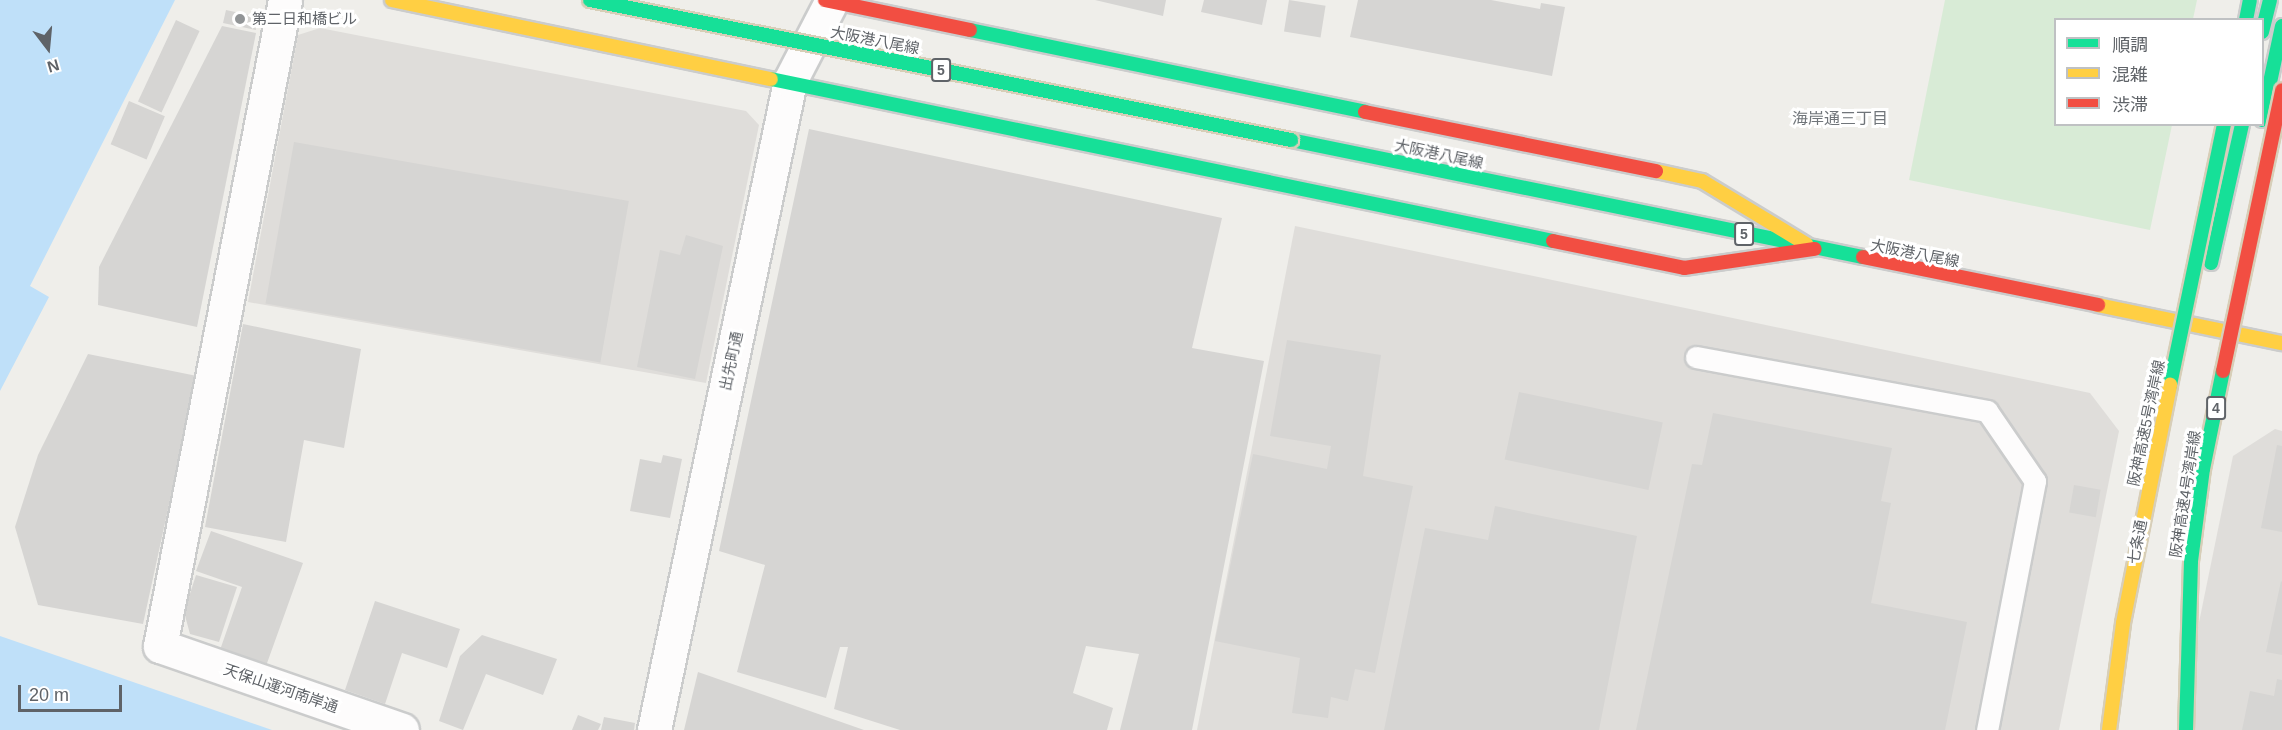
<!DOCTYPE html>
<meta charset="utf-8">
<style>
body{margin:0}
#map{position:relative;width:2282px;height:730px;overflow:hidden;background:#efeeea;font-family:Helvetica,"Noto Sans JP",sans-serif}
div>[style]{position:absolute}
.industrial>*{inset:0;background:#dfddda}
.green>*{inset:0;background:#d8ebd6}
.water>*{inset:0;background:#bfe0f9}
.building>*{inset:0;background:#d6d5d3;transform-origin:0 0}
.roads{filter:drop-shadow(2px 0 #cbcccc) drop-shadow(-2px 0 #cbcccc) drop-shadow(0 2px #cbcccc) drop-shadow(0 -2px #cbcccc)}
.lane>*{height:21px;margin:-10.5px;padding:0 10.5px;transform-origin:10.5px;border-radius:10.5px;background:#fdfcfc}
.street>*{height:33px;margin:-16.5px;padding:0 16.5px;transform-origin:16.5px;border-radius:16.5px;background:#fdfcfc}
.fast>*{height:14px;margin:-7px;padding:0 7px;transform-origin:7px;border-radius:7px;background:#16e098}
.slow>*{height:14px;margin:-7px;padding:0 7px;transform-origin:7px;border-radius:7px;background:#ffcf43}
.jam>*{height:14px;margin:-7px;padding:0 7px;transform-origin:7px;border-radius:7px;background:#f24e42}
.bridges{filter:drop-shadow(2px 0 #d7ceb8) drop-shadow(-2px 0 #d7ceb8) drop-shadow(0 2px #d7ceb8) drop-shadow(0 -2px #d7ceb8)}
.fast-bridge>*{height:14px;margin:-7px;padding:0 7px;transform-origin:7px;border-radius:7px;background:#16e098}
.slow-bridge>*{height:14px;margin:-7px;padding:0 7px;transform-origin:7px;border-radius:7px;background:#ffcf43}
.jam-bridge>*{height:14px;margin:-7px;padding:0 7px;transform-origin:7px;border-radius:7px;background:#f24e42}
.dots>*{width:16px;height:16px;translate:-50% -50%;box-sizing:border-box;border:3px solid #fff;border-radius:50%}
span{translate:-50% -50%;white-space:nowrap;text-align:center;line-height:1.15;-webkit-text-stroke:6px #fff;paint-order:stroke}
.shield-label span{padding:2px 4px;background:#fff;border:2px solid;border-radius:4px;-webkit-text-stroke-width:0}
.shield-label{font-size:14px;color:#5f6368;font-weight:700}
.poi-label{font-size:15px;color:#5f6368}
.left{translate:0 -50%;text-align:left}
.street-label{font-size:15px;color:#5f6368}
.neighbourhood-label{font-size:16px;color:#70757a}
.legend{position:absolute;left:2054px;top:18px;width:210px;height:108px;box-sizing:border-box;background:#fff;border:2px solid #bfc1c3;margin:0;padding:8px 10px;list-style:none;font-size:18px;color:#5f6368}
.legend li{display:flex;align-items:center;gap:12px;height:30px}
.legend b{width:30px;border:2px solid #bfc1c3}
.north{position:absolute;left:18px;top:18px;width:60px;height:60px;-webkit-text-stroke:4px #fff;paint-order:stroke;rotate:164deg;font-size:16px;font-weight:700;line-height:24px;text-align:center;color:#5f6368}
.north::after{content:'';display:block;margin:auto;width:21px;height:27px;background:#5f6368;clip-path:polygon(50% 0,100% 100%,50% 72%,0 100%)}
.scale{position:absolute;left:18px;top:685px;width:104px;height:27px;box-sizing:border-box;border:3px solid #5f6368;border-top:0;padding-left:8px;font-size:18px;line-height:21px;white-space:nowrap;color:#5f6368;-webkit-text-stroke:4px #fff;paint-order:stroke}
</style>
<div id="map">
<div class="industrial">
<div style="clip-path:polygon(320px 28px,746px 111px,759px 125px,706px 383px,248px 302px,298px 35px)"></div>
<div style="clip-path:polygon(1295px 226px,2090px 393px,2119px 431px,2059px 730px,1197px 730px)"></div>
<div style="clip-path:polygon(2275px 429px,2282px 431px,2282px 730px,2177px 730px,2233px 456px)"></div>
</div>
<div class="green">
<div style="clip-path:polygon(1945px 0,2197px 0,2193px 19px,2056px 20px,2056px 124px,2172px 125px,2150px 230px,1909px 180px)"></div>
</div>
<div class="water">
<div style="clip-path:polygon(0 0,175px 0,30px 286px,49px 297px,0 391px)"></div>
<div style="clip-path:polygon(0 636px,272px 730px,0 730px)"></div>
</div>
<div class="building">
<div style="clip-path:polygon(1095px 0,1166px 0,1163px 16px)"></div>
<div style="clip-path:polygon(1204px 0,1267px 0,1262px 25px,1201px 12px)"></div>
<div style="left:1289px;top:0;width:37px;height:32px;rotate:9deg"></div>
<div style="clip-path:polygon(1358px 0,1491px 0,1540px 9px,1541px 3px,1565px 7px,1552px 76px,1350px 37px)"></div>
<div style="clip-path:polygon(226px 10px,254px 16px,256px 30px,223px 23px)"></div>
<div style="left:176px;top:20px;width:26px;height:90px;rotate:25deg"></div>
<div style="clip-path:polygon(222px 26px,256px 33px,197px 327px,98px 305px,99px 267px)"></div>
<div style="left:129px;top:101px;width:39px;height:47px;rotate:23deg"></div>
<div style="clip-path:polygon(809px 129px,1222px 218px,1192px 348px,1264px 361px,1192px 730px,1120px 730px,1139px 654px,1086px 646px,1073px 693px,1113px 708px,1107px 730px,900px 730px,834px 709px,848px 647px,840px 647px,826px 698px,737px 672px,765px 565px,719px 551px)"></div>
<div style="left:294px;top:142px;width:340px;height:164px;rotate:10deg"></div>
<div style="clip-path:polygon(686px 235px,723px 246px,695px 379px,637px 367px,660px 250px,680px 255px)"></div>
<div style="clip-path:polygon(243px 324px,361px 349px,344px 448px,304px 440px,286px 542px,205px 527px)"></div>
<div style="clip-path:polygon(1287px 340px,1381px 355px,1363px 476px,1413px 486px,1375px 673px,1355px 669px,1348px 701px,1331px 697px,1328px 718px,1292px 713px,1300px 658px,1215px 641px,1253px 454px,1327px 469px,1331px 446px,1270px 436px)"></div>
<div style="clip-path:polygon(88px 354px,197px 376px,143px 624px,38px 605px,15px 527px,38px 455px)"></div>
<div style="left:1519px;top:392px;width:147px;height:69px;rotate:12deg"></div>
<div style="clip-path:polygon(1713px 413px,1892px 448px,1881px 501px,1891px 503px,1871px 603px,1967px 622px,1945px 730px,1636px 730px,1692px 464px,1702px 465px)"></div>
<div style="clip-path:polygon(2277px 445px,2282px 446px,2282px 532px,2261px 528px)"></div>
<div style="clip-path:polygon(663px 455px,682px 459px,670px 518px,630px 511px,640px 459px,661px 463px)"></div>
<div style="left:2074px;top:485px;width:27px;height:28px;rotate:10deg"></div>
<div style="clip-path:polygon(1495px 506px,1637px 536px,1599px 730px,1384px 730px,1425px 528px,1488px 540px)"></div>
<div style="clip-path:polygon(211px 531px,303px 563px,266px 666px,220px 650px,242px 587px,196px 571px)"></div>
<div style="clip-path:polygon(196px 575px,237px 587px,219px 642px,190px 634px,184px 612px)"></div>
<div style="clip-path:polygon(2281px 581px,2282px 582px,2282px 655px,2266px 652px)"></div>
<div style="clip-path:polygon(375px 601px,460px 629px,447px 668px,402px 653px,385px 704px,345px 690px)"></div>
<div style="clip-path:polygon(482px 635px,557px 659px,543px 695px,486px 674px,463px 730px,439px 721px,460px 656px)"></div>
<div style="clip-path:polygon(698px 672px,864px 730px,684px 730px)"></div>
<div style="clip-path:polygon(2277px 679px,2282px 680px,2282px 730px,2242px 730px,2250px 691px,2274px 696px)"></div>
<div style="clip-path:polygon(578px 715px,601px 724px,598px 730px,572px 730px)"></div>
<div style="clip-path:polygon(604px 717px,635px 723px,634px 730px,601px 730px)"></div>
</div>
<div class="roads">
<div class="lane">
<div style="left:1696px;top:357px;width:296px;rotate:10.5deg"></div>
<div style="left:1987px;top:411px;width:85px;rotate:55.6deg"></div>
<div style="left:2035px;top:481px;width:254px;rotate:100.9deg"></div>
</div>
<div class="street">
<div style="left:285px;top:0;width:658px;rotate:100.95deg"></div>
<div style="left:160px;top:646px;width:256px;rotate:19.1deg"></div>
<div style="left:654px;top:730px;width:663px;rotate:-78.16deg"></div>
<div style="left:790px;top:81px;width:91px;rotate:-62.6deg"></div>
</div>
<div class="fast">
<div style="left:2246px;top:20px;width:20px;rotate:-79deg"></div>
<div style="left:970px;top:30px;width:403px;rotate:11.7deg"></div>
<div style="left:2262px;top:32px;width:33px;rotate:-76deg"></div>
<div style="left:771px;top:79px;width:799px;rotate:11.7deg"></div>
<div style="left:2262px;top:120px;width:96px;rotate:-78deg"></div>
<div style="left:1291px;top:140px;width:584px;rotate:11.56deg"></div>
<div style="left:2211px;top:263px;width:142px;rotate:-77.4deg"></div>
</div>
<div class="slow">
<div style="left:392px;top:0;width:387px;rotate:11.8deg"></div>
<div style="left:1656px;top:171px;width:47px;rotate:12.3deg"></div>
<div style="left:1702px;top:181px;width:122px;rotate:31.2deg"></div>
<div style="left:2098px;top:305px;width:188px;rotate:11.7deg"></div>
</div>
<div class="jam">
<div style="left:825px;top:0;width:148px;rotate:11.7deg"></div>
<div style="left:1365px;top:112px;width:297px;rotate:11.5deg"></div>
<div style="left:1553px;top:241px;width:134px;rotate:11.6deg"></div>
<div style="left:1684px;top:268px;width:132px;rotate:-8.3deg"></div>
<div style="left:1863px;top:257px;width:240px;rotate:11.5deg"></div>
</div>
</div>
<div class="bridges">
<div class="fast-bridge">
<div style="left:590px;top:0;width:715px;rotate:11.29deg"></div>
<div style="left:2170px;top:385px;width:267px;rotate:-78.3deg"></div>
<div style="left:2186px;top:730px;width:169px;rotate:-88.3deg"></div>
<div style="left:2191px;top:561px;width:93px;rotate:-82.6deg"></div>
<div style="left:2203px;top:469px;width:100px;rotate:-78.5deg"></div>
</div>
<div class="slow-bridge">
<div style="left:2109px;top:730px;width:108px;rotate:-82.5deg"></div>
<div style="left:2123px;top:623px;width:243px;rotate:-78.8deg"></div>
</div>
<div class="jam-bridge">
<div style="left:2223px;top:371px;width:287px;rotate:-78.1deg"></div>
</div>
</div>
<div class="dots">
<div style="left:240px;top:19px;background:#919496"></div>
</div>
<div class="shield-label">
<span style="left:941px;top:70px">5</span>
<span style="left:1744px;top:234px">5</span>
<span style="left:2216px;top:408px">4</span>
</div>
<div class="poi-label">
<span class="left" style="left:252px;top:19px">第二日和橋ビル</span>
</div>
<div class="street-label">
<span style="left:875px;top:40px;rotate:11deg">大阪港八尾線</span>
<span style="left:1439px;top:154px;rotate:12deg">大阪港八尾線</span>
<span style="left:1915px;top:253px;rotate:11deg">大阪港八尾線</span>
<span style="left:731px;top:361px;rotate:-78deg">出先町通</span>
<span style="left:2146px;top:423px;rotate:-78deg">阪神高速5号湾岸線</span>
<span style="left:2185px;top:494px;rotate:-81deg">阪神高速4号湾岸線</span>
<span style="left:2137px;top:542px;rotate:-79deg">七条通</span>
<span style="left:281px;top:688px;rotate:19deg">天保山運河南岸通</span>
</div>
<div class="neighbourhood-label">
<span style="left:1840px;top:119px">海岸通三丁目</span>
</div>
<ul class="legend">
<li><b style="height:8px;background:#16e098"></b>順調</li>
<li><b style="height:8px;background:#ffcf43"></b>混雑</li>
<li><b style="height:8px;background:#f24e42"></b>渋滞</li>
</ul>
<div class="north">N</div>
<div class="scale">20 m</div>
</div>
